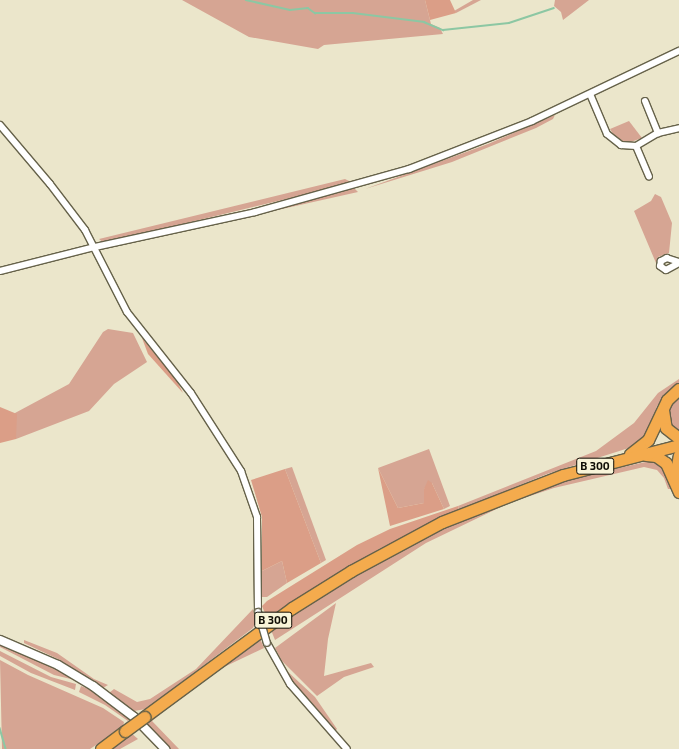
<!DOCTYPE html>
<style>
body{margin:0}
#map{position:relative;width:679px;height:749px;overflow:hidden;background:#ebe6cb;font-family:"Exo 2",sans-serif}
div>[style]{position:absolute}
.green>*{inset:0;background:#d6a593}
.forest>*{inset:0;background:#db9e87}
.stream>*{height:1.5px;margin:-0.75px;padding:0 0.75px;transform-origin:0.75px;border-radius:0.75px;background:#8cc7a3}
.roads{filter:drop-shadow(1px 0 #66624a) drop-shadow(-1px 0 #66624a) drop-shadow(0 1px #66624a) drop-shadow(0 -1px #66624a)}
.street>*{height:6px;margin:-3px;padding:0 3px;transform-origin:3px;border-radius:3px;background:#fff}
.secondary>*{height:8px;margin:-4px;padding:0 4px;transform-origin:4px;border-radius:4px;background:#fff}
.highway>*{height:11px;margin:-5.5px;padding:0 5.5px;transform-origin:5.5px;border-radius:5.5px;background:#f4ab4d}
.bridges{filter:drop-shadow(1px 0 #66624a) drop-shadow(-1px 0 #66624a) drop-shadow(0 1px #66624a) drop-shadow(0 -1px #66624a)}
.street-bridge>*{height:6px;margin:-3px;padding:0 3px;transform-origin:3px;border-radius:3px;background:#fff}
.highway-bridge>*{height:11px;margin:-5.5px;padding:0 5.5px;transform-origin:5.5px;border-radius:5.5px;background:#f4ab4d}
span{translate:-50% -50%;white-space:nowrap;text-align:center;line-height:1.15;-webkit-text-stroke:4px #f8f4d8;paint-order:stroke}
.shield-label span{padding:1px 3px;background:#f8f4d8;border:1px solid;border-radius:3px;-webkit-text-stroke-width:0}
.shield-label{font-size:11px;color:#0f0d05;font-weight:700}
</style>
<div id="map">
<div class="green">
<div style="clip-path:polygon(182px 0,425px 0,431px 24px,440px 28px,443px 34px,324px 45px,318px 49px,249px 37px)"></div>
<div style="clip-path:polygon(473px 0,481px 0,456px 13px,454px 11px)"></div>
<div style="clip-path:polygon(555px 0,589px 0,563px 20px,561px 12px,554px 6px)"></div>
<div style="clip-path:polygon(555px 115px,553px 119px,536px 128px,452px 162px,365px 189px,488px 144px)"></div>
<div style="clip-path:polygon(629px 121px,642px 138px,628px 143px,616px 139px,610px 129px)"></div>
<div style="clip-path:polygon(345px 179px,353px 183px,104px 243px,99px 239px)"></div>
<div style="clip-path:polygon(354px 188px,358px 192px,183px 231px,342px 192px)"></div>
<div style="clip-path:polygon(655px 194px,661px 197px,672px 223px,669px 253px,658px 257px,656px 263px,634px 211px,651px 201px)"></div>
<div style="clip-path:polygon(108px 329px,133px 333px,147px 362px,114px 384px,89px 411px,16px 439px,15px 413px,69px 384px,103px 332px)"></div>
<div style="clip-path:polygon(679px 379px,679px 385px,657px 406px,650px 428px,643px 440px,635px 446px,547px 474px,459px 510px,458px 506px,596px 451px,634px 423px,658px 393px)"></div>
<div style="clip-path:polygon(679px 396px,679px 433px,673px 431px,666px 417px,669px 407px)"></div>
<div style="clip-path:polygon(429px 449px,450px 506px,444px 509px,432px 483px,424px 489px,424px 503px,398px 508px,378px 468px)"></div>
<div style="clip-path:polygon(650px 461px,662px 464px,672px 489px,668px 489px,664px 478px,657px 470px,644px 467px,554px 488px,509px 503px,426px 543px,275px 640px,271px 630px,331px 588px,452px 523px,560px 481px)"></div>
<div style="clip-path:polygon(292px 467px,326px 560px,321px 563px,285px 469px)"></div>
<div style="clip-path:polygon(282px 561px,287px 583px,267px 597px,262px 597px,262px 571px)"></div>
<div style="clip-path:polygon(336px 603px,328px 639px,324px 676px,371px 663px,374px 667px,344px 677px,317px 696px,282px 661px,275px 648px)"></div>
<div style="clip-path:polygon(253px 609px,256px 621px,253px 628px,146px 709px,134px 711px,109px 693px,114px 689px,137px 702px,150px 699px,196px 669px)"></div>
<div style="clip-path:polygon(259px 636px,264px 648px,224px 667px,194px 687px,152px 721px,179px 749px,170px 749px,144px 723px)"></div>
<div style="clip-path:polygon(24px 640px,57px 653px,94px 679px,108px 685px,103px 688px,95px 684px,60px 660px,24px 643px)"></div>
<div style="clip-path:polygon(0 642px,33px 655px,79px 681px,54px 675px,0 647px)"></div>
<div style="clip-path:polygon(0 651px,51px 677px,76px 684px,75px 690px,31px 673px,0 656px)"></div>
<div style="clip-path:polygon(0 660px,28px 675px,103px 708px,124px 722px,123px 727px,90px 749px,2px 749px)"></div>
<div style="clip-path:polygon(286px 670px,315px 697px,337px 729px,335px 731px,307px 702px,286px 674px)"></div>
<div style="clip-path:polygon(81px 686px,91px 690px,131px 718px,128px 721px,105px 705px,79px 692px)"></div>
<div style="clip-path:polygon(130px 732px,138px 739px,120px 749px,106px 749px)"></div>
</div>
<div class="forest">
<div style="clip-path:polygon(425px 0,450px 0,456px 13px,430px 20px)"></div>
<div style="clip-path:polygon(142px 338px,177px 381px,183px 393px,148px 354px)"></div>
<div style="clip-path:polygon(0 407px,17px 414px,16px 439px,0 443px)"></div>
<div style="clip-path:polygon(378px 468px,398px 508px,424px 503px,424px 489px,428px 480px,432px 483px,444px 509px,390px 526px)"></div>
<div style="clip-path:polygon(285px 469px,321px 563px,287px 583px,282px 561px,262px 571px,262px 517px,251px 480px)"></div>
<div style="clip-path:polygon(458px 506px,459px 510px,379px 549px,269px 617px,264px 611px,262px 606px,267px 601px,357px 545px,390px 529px)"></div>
</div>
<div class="stream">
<div style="left:246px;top:0;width:45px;rotate:12.8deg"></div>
<div style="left:290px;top:10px;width:18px;rotate:-6deg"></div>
<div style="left:308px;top:8px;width:9px;rotate:36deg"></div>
<div style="left:315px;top:13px;width:38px"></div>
<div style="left:353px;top:13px;width:72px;rotate:7.2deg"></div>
<div style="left:424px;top:22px;width:21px;rotate:23deg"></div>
<div style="left:443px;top:30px;width:66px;rotate:-6.1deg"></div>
<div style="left:509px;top:23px;width:47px;rotate:-18.4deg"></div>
<div style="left:0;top:728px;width:22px;rotate:74deg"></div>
</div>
<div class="roads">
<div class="street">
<div style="left:590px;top:94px;width:43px;rotate:67deg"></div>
<div style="left:607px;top:134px;width:18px;rotate:38deg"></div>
<div style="left:621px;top:145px;width:15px;rotate:4deg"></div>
<div style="left:636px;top:146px;width:26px;rotate:-31deg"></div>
<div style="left:658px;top:133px;width:22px;rotate:-13deg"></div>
<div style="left:645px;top:101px;width:35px;rotate:68deg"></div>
<div style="left:0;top:125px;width:77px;rotate:49.7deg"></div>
<div style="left:50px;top:184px;width:58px;rotate:52.7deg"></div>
<div style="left:85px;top:230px;width:92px;rotate:62.9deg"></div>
<div style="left:127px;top:312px;width:103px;rotate:51.7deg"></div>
<div style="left:191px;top:393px;width:93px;rotate:57.3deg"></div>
<div style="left:241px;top:471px;width:49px;rotate:70.8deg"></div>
<div style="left:257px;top:517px;width:95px;rotate:89.4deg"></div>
<div style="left:636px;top:146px;width:33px;rotate:67deg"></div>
<div style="left:679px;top:262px;width:13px;rotate:-162deg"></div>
<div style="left:667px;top:258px;width:7px;rotate:153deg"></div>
<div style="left:661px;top:261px;width:5px;rotate:101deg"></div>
<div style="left:660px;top:266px;width:7px;rotate:34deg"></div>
<div style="left:666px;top:270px;width:15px;rotate:-28deg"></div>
<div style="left:0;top:271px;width:98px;rotate:-14.2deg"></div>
<div style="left:95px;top:247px;width:164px;rotate:-12.3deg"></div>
<div style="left:255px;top:212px;width:160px;rotate:-15.6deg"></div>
<div style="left:409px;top:169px;width:132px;rotate:-21.3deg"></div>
<div style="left:532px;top:121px;width:163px;rotate:-25.5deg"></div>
<div style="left:267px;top:643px;width:47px;rotate:60.7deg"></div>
<div style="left:290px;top:684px;width:86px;rotate:48.8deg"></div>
</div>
<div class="secondary">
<div style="left:0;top:640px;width:63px;rotate:23.3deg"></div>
<div style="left:58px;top:665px;width:41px;rotate:31deg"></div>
<div style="left:93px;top:686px;width:51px;rotate:37.1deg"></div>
<div style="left:134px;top:717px;width:45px;rotate:45.9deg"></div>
</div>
<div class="highway">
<div style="left:663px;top:410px;width:18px;rotate:81deg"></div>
<div style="left:666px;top:428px;width:16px;rotate:38deg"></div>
<div style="left:630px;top:454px;width:23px;rotate:-38deg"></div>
<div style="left:648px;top:440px;width:44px;rotate:-64.6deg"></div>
<div style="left:667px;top:400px;width:16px;rotate:-43deg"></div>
<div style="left:646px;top:455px;width:10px;rotate:6deg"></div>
<div style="left:656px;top:456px;width:12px;rotate:35deg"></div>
<div style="left:666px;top:463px;width:32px;rotate:66deg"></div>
<div style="left:675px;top:477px;width:22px;rotate:-80deg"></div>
<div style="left:144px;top:717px;width:184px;rotate:-36.4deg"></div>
<div style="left:292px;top:608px;width:70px;rotate:-32.1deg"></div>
<div style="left:351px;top:571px;width:103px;rotate:-28.3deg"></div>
<div style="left:442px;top:522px;width:130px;rotate:-21.2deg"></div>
<div style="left:563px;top:475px;width:120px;rotate:-14.5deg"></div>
<div style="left:101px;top:749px;width:30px;rotate:-37deg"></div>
</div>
</div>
<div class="bridges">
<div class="street-bridge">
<div style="left:258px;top:612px;width:32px;rotate:74deg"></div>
</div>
<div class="highway-bridge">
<div style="left:125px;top:731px;width:24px;rotate:-36deg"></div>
</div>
</div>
<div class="shield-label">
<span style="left:595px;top:466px">B 300</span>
<span style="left:273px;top:620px">B 300</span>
</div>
</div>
